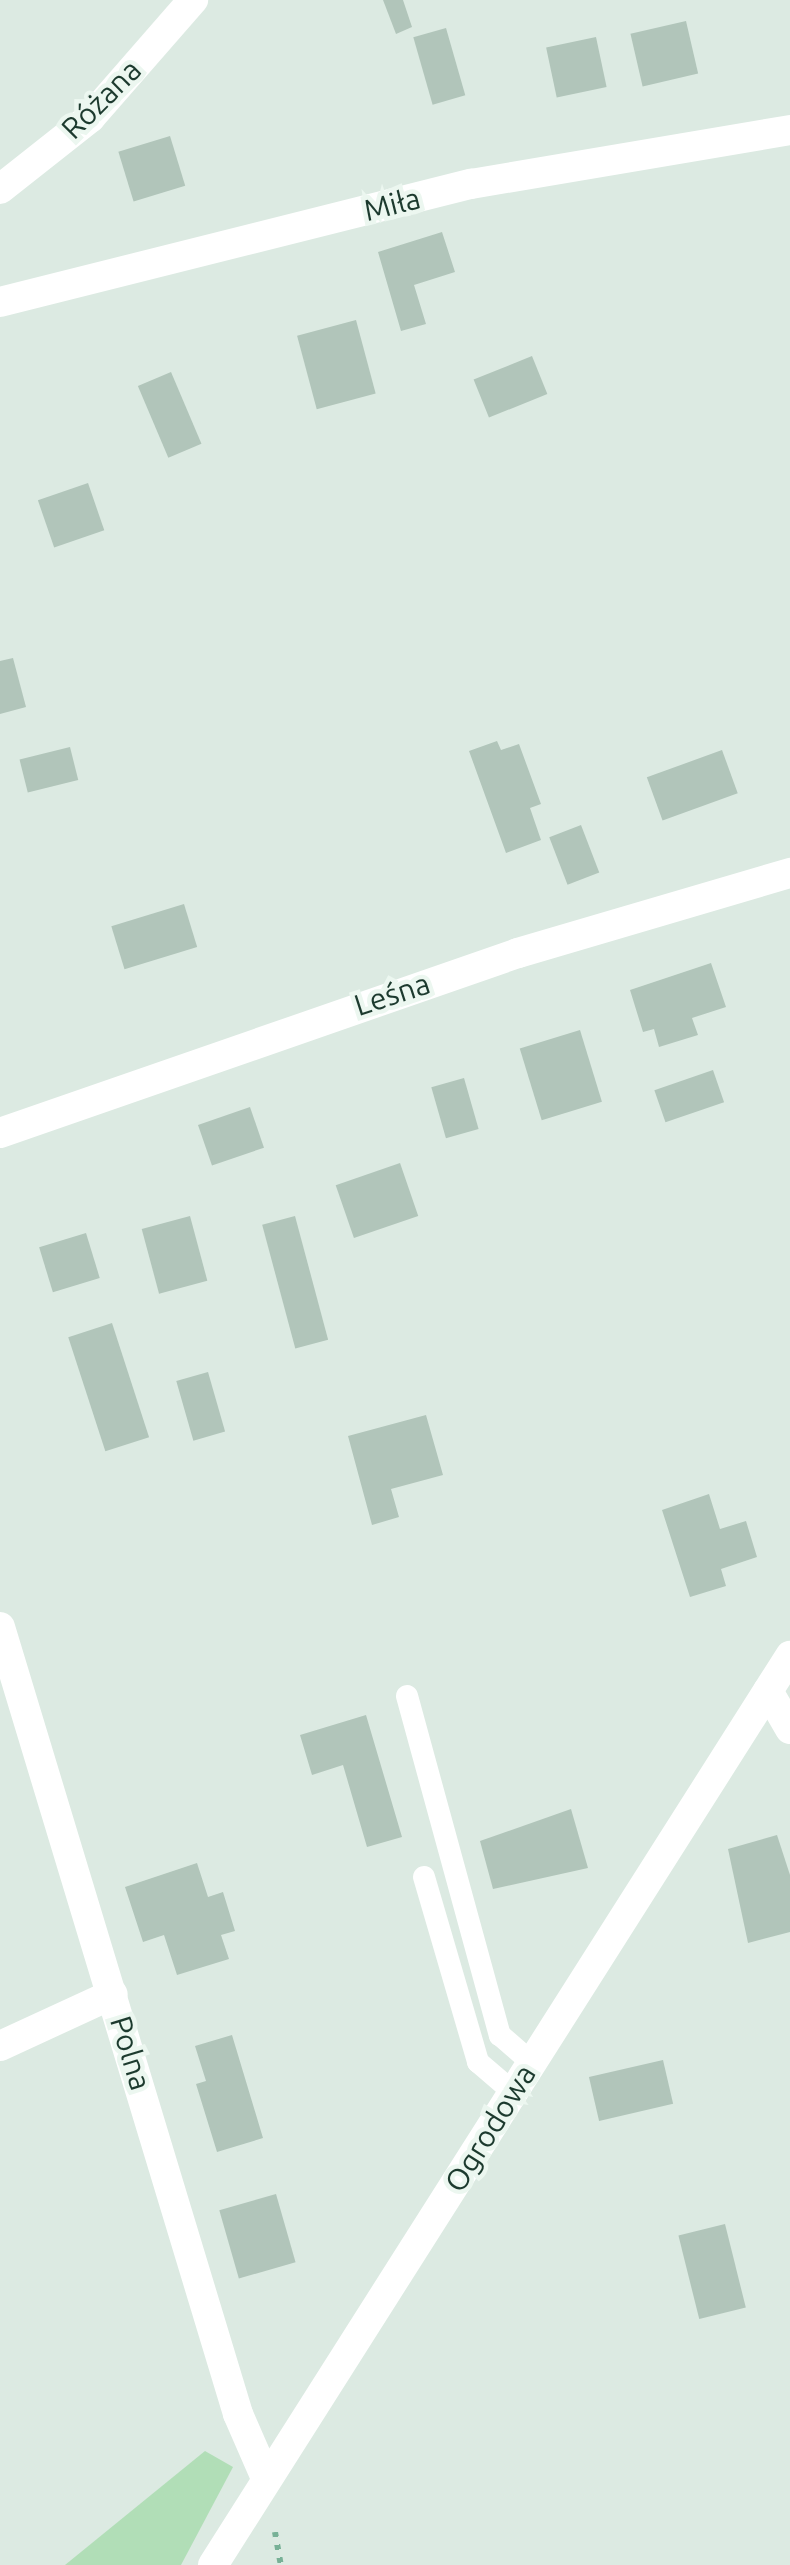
<!DOCTYPE html>
<meta charset="utf-8">
<style>
body{margin:0}
#map{position:relative;width:790px;height:2565px;overflow:hidden;background:#dceae2;font-family:Ubuntu,sans-serif}
div>[style]{position:absolute}
.green>*{inset:0;background:#b1deb7}
.building>*{inset:0;background:#b1c5ba;transform-origin:0 0}
.path>*{height:6px;margin-top:-3px;transform-origin:0;background:repeating-linear-gradient(90deg,#78b197 0 5px,transparent 0 13px)}
.lane>*{height:22px;margin:-11px;padding:0 11px;transform-origin:11px;border-radius:11px;background:#fff}
.street>*{height:30px;margin:-15px;padding:0 15px;transform-origin:15px;border-radius:15px;background:#fff}
span{translate:-50% -50%;white-space:nowrap;text-align:center;line-height:1.15;-webkit-text-stroke:9px #ecf7f0;paint-order:stroke}
.street-label{font-size:30px;color:#1c3a2e}
</style>
<div id="map">
<div class="green">
<div style="clip-path:polygon(205px 2451px,233px 2467px,181px 2565px,65px 2565px)"></div>
</div>
<div class="building">
<div style="clip-path:polygon(383px 0,403px 0,412px 27px,396px 34px)"></div>
<div style="left:686px;top:21px;width:54px;height:57px;rotate:77deg"></div>
<div style="left:446px;top:28px;width:70px;height:34px;rotate:74deg"></div>
<div style="left:596px;top:37px;width:51px;height:51px;rotate:78deg"></div>
<div style="left:170px;top:136px;width:52px;height:54px;rotate:73deg"></div>
<div style="clip-path:polygon(442px 232px,455px 272px,414px 285px,426px 324px,401px 331px,378px 252px)"></div>
<div style="left:356px;top:320px;width:76px;height:61px;rotate:75deg"></div>
<div style="left:532px;top:356px;width:41px;height:63px;rotate:68deg"></div>
<div style="left:171px;top:372px;width:78px;height:36px;rotate:67deg"></div>
<div style="left:88px;top:483px;width:50px;height:53px;rotate:71deg"></div>
<div style="clip-path:polygon(13px 658px,26px 707px,0 714px,0 661px)"></div>
<div style="clip-path:polygon(497px 741px,501px 750px,519px 744px,541px 804px,530px 808px,541px 840px,506px 853px,469px 751px)"></div>
<div style="left:70px;top:747px;width:34px;height:52px;rotate:76deg"></div>
<div style="left:722px;top:750px;width:46px;height:80px;rotate:70deg"></div>
<div style="left:581px;top:825px;width:51px;height:34px;rotate:69deg"></div>
<div style="left:184px;top:904px;width:45px;height:76px;rotate:73deg"></div>
<div style="clip-path:polygon(711px 963px,726px 1007px,692px 1018px,698px 1035px,659px 1047px,654px 1029px,643px 1032px,630px 990px)"></div>
<div style="left:580px;top:1030px;width:75px;height:63px;rotate:73deg"></div>
<div style="left:713px;top:1070px;width:34px;height:62px;rotate:71deg"></div>
<div style="left:464px;top:1078px;width:53px;height:34px;rotate:74deg"></div>
<div style="left:250px;top:1107px;width:43px;height:55px;rotate:71deg"></div>
<div style="left:400px;top:1163px;width:56px;height:68px;rotate:71deg"></div>
<div style="left:190px;top:1216px;width:67px;height:50px;rotate:75deg"></div>
<div style="left:295px;top:1216px;width:128px;height:34px;rotate:75deg"></div>
<div style="left:86px;top:1233px;width:47px;height:49px;rotate:73deg"></div>
<div style="left:112px;top:1323px;width:120px;height:46px;rotate:72deg"></div>
<div style="left:208px;top:1372px;width:62px;height:33px;rotate:74deg"></div>
<div style="clip-path:polygon(426px 1415px,443px 1475px,391px 1489px,399px 1517px,372px 1525px,348px 1436px)"></div>
<div style="clip-path:polygon(709px 1494px,720px 1529px,746px 1521px,757px 1557px,721px 1569px,726px 1586px,690px 1597px,662px 1510px)"></div>
<div style="clip-path:polygon(366px 1715px,402px 1837px,367px 1847px,343px 1765px,312px 1775px,300px 1735px)"></div>
<div style="clip-path:polygon(571px 1809px,588px 1868px,493px 1889px,480px 1841px)"></div>
<div style="clip-path:polygon(777px 1835px,790px 1875px,790px 1932px,748px 1943px,728px 1849px)"></div>
<div style="clip-path:polygon(197px 1863px,208px 1897px,223px 1892px,235px 1931px,221px 1935px,229px 1959px,177px 1975px,164px 1935px,143px 1942px,125px 1887px)"></div>
<div style="clip-path:polygon(232px 2035px,263px 2138px,217px 2152px,196px 2084px,206px 2081px,195px 2046px)"></div>
<div style="left:663px;top:2060px;width:45px;height:76px;rotate:77deg"></div>
<div style="left:276px;top:2194px;width:71px;height:59px;rotate:74deg"></div>
<div style="left:725px;top:2224px;width:86px;height:48px;rotate:76deg"></div>
</div>
<div class="path">
<div style="left:275px;top:2532px;width:34px;rotate:80deg"></div>
</div>
<div class="lane">
<div style="left:407px;top:1696px;width:352px;rotate:74.7deg"></div>
<div style="left:500px;top:2035px;width:41px;rotate:41.1deg"></div>
<div style="left:424px;top:1877px;width:193px;rotate:73.7deg"></div>
<div style="left:478px;top:2062px;width:46px;rotate:40.6deg"></div>
</div>
<div class="street">
<div style="left:0;top:189px;width:115px;rotate:-38.3deg"></div>
<div style="left:90px;top:118px;width:157px;rotate:-48.9deg"></div>
<div style="left:0;top:302px;width:486px;rotate:-14.1deg"></div>
<div style="left:471px;top:184px;width:324px;rotate:-9.6deg"></div>
<div style="left:0;top:1133px;width:548px;rotate:-19.16deg"></div>
<div style="left:518px;top:953px;width:284px;rotate:-16.4deg"></div>
<div style="left:0;top:1627px;width:822px;rotate:73.17deg"></div>
<div style="left:238px;top:2414px;width:70px;rotate:66.4deg"></div>
<div style="left:768px;top:1691px;width:44px;rotate:59.9deg"></div>
<div style="left:0;top:2046px;width:124px;rotate:-24.7deg"></div>
<div style="left:213px;top:2565px;width:1077px;rotate:-57.59deg"></div>
</div>
<div class="street-label">
<span style="left:101px;top:99px;rotate:-45deg">Różana</span>
<span style="left:392px;top:204px;rotate:-14deg">Miła</span>
<span style="left:392px;top:994px;rotate:-18deg">Leśna</span>
<span style="left:131px;top:2053px;rotate:73deg">Polna</span>
<span style="left:490px;top:2128px;rotate:-58deg">Ogrodowa</span>
</div>
</div>
